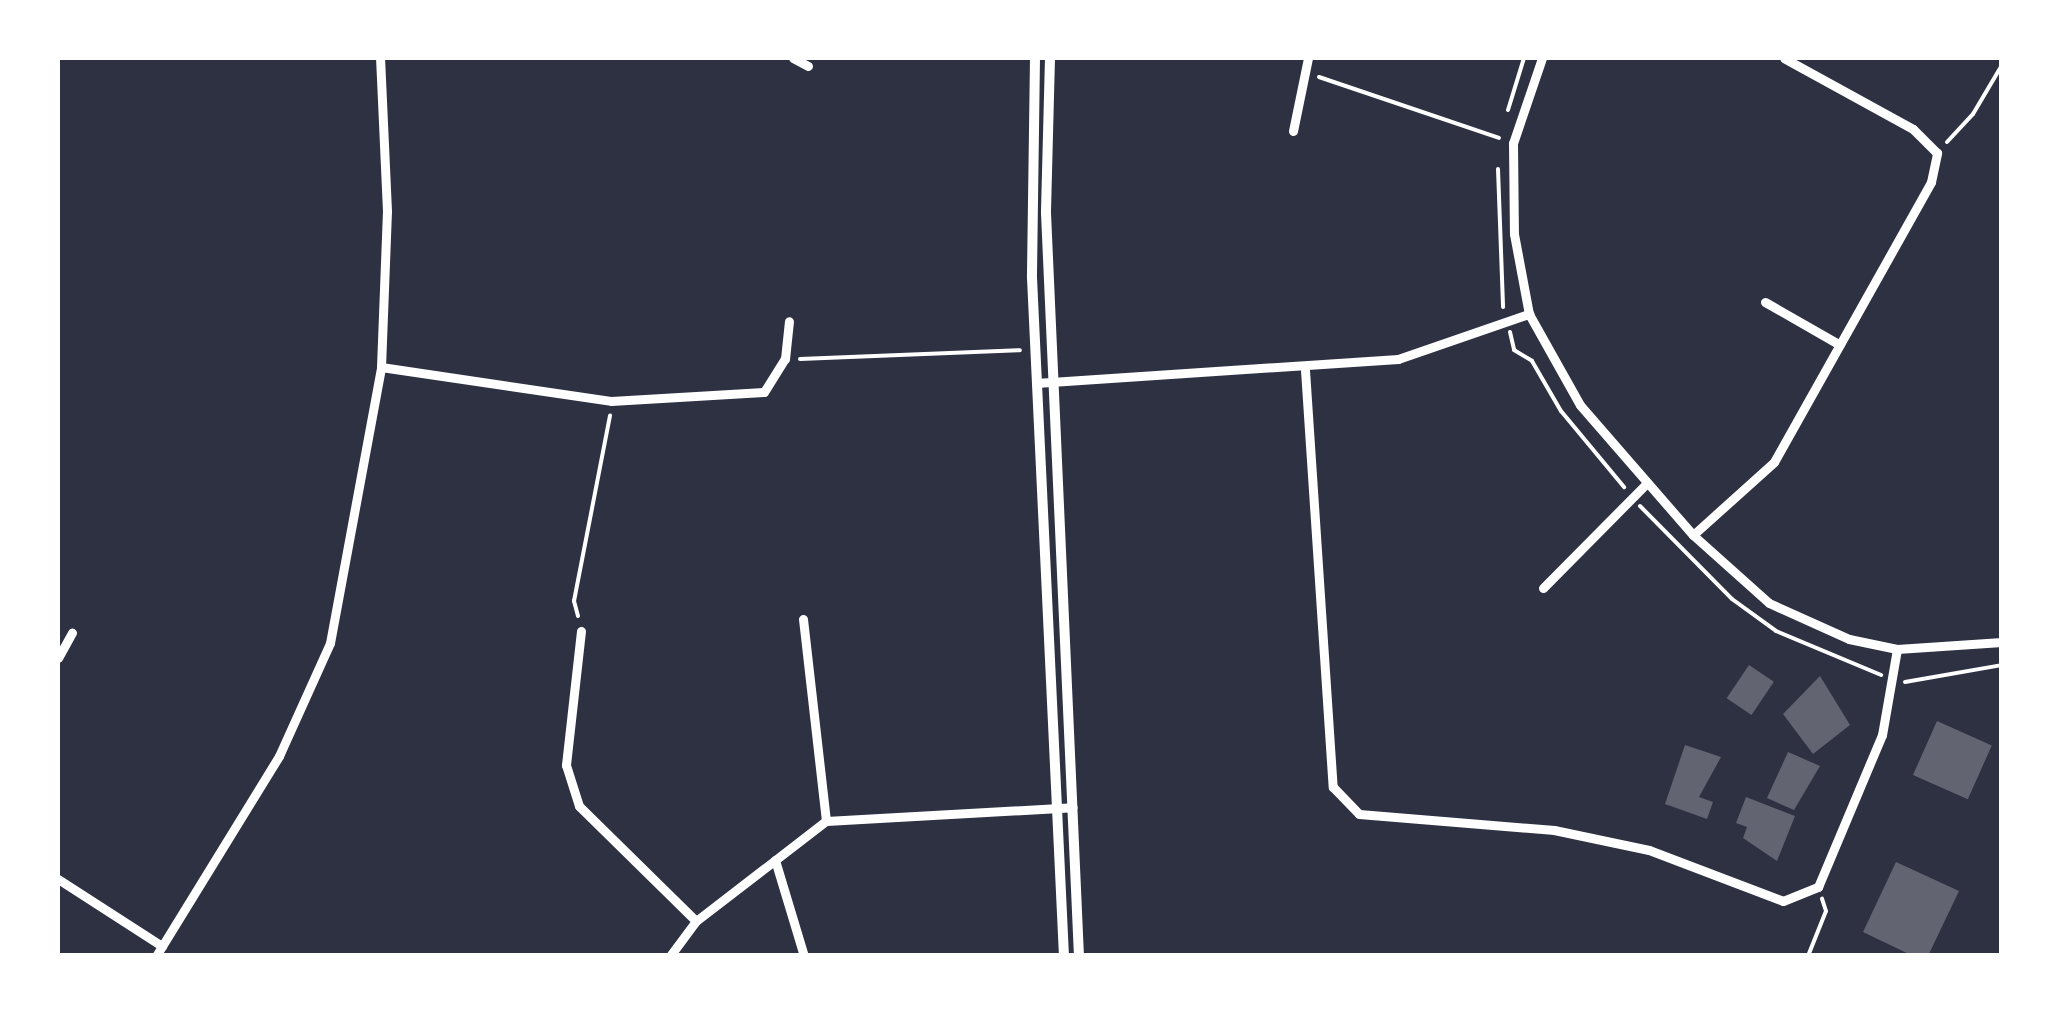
<!DOCTYPE html>
<style>
body{margin:0}
#map{position:relative;width:2059px;height:1013px;overflow:hidden;background:#2d3142;font-family:"Space Grotesk",sans-serif}
div>[style]{position:absolute}
.building>*{inset:0;background:#626471;transform-origin:0 0}
.path>*{height:4px;margin:-2px;padding:0 2px;transform-origin:2px;border-radius:2px;background:#fff}
.minor>*{height:9px;margin:-4.5px;padding:0 4.5px;transform-origin:4.5px;border-radius:4.5px;background:#fff}
.tertiary>*{height:10px;margin:-5px;padding:0 5px;transform-origin:5px;border-radius:5px;background:#fff}
span{translate:-50% -50%;white-space:nowrap;text-align:center;line-height:1.15;-webkit-text-stroke:10px #fff;paint-order:stroke}
.frame{position:absolute;inset:0;border:60px solid #fff;pointer-events:none}
</style>
<div id="map">
<div class="building">
<div style="left:1749px;top:665px;width:30px;height:40px;rotate:34deg"></div>
<div style="clip-path:polygon(1820px 676px,1850px 725px,1813px 754px,1783px 714px)"></div>
<div style="left:1937px;top:721px;width:60px;height:59px;rotate:24deg"></div>
<div style="clip-path:polygon(1685px 745px,1721px 757px,1699px 797px,1713px 802px,1707px 819px,1665px 804px)"></div>
<div style="clip-path:polygon(1788px 752px,1820px 766px,1794px 810px,1767px 798px)"></div>
<div style="clip-path:polygon(1746px 797px,1795px 816px,1777px 861px,1743px 838px,1747px 827px,1736px 823px)"></div>
<div style="clip-path:polygon(1896px 862px,1959px 891px,1928px 956px,1913px 956px,1863px 932px)"></div>
</div>
<div class="path">
<div style="left:1319px;top:77px;width:190px;rotate:18.7deg"></div>
<div style="left:1508px;top:110px;width:54px;rotate:-72.9deg"></div>
<div style="left:1947px;top:142px;width:38px;rotate:-47deg"></div>
<div style="left:1973px;top:114px;width:57px;rotate:-59.4deg"></div>
<div style="left:1498px;top:169px;width:138px;rotate:87.9deg"></div>
<div style="left:1510px;top:332px;width:18px;rotate:77deg"></div>
<div style="left:1514px;top:350px;width:21px;rotate:31deg"></div>
<div style="left:1532px;top:361px;width:58px;rotate:59.9deg"></div>
<div style="left:1561px;top:411px;width:99px;rotate:50.3deg"></div>
<div style="left:800px;top:359px;width:220px;rotate:-2.3deg"></div>
<div style="left:1640px;top:506px;width:131px;rotate:45.3deg"></div>
<div style="left:1732px;top:599px;width:54px;rotate:36deg"></div>
<div style="left:1776px;top:631px;width:114px;rotate:22.7deg"></div>
<div style="left:578px;top:616px;width:16px;rotate:-105deg"></div>
<div style="left:574px;top:601px;width:189px;rotate:-79deg"></div>
<div style="left:1905px;top:682px;width:98px;rotate:-9.9deg"></div>
<div style="left:1808px;top:956px;width:48px;rotate:-68.2deg"></div>
<div style="left:1826px;top:911px;width:13px;rotate:-108deg"></div>
</div>
<div class="minor">
<div style="left:793px;top:58px;width:17px;rotate:28deg"></div>
<div style="left:1542px;top:58px;width:90px;rotate:108.8deg"></div>
<div style="left:1513px;top:143px;width:91px;rotate:89.4deg"></div>
<div style="left:1514px;top:234px;width:81px;rotate:79.4deg"></div>
<div style="left:1529px;top:314px;width:104px;rotate:60.7deg"></div>
<div style="left:1580px;top:405px;width:172px;rotate:49deg"></div>
<div style="left:1693px;top:535px;width:102px;rotate:41.8deg"></div>
<div style="left:1769px;top:603px;width:88px;rotate:24.2deg"></div>
<div style="left:1849px;top:639px;width:49px;rotate:11.8deg"></div>
<div style="left:1897px;top:649px;width:105px;rotate:-3.8deg"></div>
<div style="left:1293px;top:131px;width:75px;rotate:-78.4deg"></div>
<div style="left:1765px;top:302px;width:86px;rotate:29.8deg"></div>
<div style="left:381px;top:367px;width:232px;rotate:8.4deg"></div>
<div style="left:611px;top:401px;width:153px;rotate:-3.4deg"></div>
<div style="left:764px;top:392px;width:39px;rotate:-58deg"></div>
<div style="left:785px;top:359px;width:38px;rotate:-84deg"></div>
<div style="left:1305px;top:370px;width:418px;rotate:86.2deg"></div>
<div style="left:1333px;top:787px;width:37px;rotate:46deg"></div>
<div style="left:1359px;top:814px;width:196px;rotate:4.7deg"></div>
<div style="left:1554px;top:830px;width:97px;rotate:11.9deg"></div>
<div style="left:1649px;top:850px;width:143px;rotate:20.8deg"></div>
<div style="left:1783px;top:901px;width:38px;rotate:-22deg"></div>
<div style="left:1818px;top:887px;width:165px;rotate:-67.2deg"></div>
<div style="left:1882px;top:735px;width:87px;rotate:-80.1deg"></div>
<div style="left:1036px;top:383px;width:363px;rotate:-3.8deg"></div>
<div style="left:1398px;top:359px;width:139px;rotate:-19deg"></div>
<div style="left:1693px;top:535px;width:109px;rotate:-42deg"></div>
<div style="left:1774px;top:462px;width:321px;rotate:-60.7deg"></div>
<div style="left:1931px;top:182px;width:30px;rotate:-78deg"></div>
<div style="left:1937px;top:153px;width:34px;rotate:-135deg"></div>
<div style="left:1913px;top:129px;width:147px;rotate:-151.2deg"></div>
<div style="left:1543px;top:588px;width:148px;rotate:-45.3deg"></div>
<div style="left:803px;top:619px;width:203px;rotate:83.5deg"></div>
<div style="left:581px;top:631px;width:135px;rotate:96.4deg"></div>
<div style="left:566px;top:765px;width:43px;rotate:72.4deg"></div>
<div style="left:579px;top:806px;width:164px;rotate:44.5deg"></div>
<div style="left:58px;top:658px;width:29px;rotate:-61deg"></div>
<div style="left:775px;top:860px;width:100px;rotate:73.2deg"></div>
<div style="left:58px;top:879px;width:124px;rotate:32.8deg"></div>
<div style="left:156px;top:956px;width:235px;rotate:-58.4deg"></div>
<div style="left:279px;top:756px;width:124px;rotate:-65.7deg"></div>
<div style="left:330px;top:643px;width:281px;rotate:-79.5deg"></div>
<div style="left:381px;top:367px;width:156px;rotate:-87.8deg"></div>
<div style="left:387px;top:211px;width:153px;rotate:-92.6deg"></div>
<div style="left:670px;top:956px;width:44px;rotate:-53.4deg"></div>
<div style="left:696px;top:921px;width:164px;rotate:-37.6deg"></div>
<div style="left:826px;top:821px;width:247px;rotate:-3.2deg"></div>
</div>
<div class="tertiary">
<div style="left:1035px;top:58px;width:220px;rotate:90.8deg"></div>
<div style="left:1032px;top:278px;width:679px;rotate:87.3deg"></div>
<div style="left:1050px;top:58px;width:155px;rotate:91.5deg"></div>
<div style="left:1046px;top:213px;width:744px;rotate:87.46deg"></div>
</div>
<div class="frame"></div>
</div>
